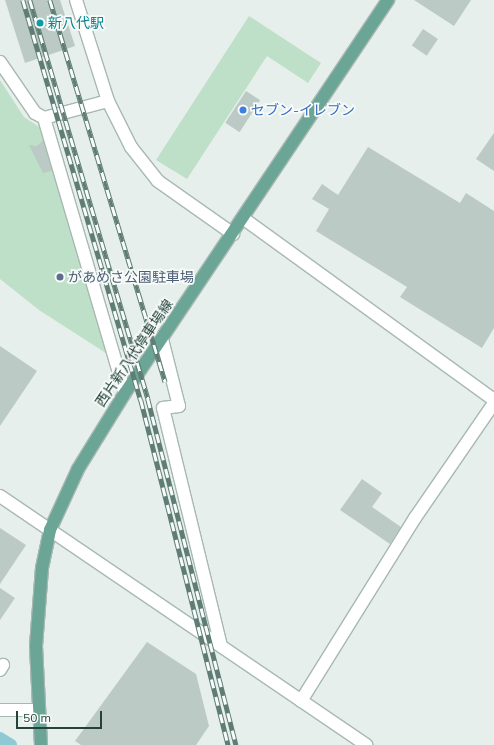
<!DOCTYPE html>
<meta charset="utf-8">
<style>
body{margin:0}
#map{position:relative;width:494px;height:745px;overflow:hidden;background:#e6efeb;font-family:Mulish,"Noto Sans JP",sans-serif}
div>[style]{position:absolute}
.green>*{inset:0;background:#bfe0c8}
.canal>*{height:12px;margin:-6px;padding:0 6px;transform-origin:6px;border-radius:6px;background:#8ec9d4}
.building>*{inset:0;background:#bbcac4;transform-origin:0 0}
.roads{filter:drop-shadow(1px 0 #a8b8b2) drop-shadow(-1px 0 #a8b8b2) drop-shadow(0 1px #a8b8b2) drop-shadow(0 -1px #a8b8b2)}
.minor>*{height:12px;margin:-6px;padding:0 6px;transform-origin:6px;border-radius:6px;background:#fff}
.major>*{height:12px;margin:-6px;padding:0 6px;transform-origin:6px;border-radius:6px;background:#6aa596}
.rail>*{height:4.5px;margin-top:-2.25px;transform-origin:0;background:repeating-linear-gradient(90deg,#f7fbf9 0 9px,#5f7d75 0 18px);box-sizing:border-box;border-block:1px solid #5f7d75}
.dots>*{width:11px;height:11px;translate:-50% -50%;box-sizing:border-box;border:2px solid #f7fbf9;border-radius:50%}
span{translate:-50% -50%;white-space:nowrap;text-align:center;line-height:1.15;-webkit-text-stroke:3.5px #f7fbf9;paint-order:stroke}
.culture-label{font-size:14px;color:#0d838f}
.left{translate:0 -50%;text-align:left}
.shop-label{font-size:14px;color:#366cbe}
.service-label{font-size:14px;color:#4e5e75}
.street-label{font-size:14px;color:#24423a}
.scale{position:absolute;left:16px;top:711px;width:86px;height:18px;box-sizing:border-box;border:2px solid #24423a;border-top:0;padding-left:5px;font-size:12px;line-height:14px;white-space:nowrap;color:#24423a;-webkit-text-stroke:3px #f7fbf9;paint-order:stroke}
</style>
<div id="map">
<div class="green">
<div style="clip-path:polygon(249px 16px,321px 63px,308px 83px,267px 56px,187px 179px,156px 160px)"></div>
<div style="clip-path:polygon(0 80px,24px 117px,44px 130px,112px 357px,39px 310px,0 279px)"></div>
</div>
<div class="canal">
<div style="left:0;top:738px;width:13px;rotate:32deg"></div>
</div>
<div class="building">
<div style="clip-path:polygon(5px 0,60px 0,75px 46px,25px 63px)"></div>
<div style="clip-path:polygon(414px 0,471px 0,454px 26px)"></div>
<div style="left:423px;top:29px;width:18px;height:20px;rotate:34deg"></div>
<div style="left:246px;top:91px;width:17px;height:38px;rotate:33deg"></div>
<div style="clip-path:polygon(494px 133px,494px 171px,476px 159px)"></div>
<div style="clip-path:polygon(43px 140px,52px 171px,43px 173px,29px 145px,37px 146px)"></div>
<div style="clip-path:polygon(368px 147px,460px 203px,466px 193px,494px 211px,494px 328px,482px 348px,400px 297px,407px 287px,316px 231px,329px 209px,312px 199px,322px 184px,338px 195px)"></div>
<div style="clip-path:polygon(0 346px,37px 371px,0 426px)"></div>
<div style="clip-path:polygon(362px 479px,382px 493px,372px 507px,401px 527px,390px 544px,340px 510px)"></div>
<div style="clip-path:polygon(0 528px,26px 545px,0 584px)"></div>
<div style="clip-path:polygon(0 588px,15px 598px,0 620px)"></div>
<div style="clip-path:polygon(147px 642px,196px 674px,209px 726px,196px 745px,81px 745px,75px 741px)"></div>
</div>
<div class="roads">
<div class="minor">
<div style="left:76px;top:0;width:106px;rotate:72.4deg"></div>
<div style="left:0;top:62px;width:62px;rotate:55.5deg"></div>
<div style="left:35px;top:113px;width:10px;rotate:29deg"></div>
<div style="left:44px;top:118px;width:66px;rotate:-14.9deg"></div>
<div style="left:108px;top:101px;width:51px;rotate:63.4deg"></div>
<div style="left:131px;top:147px;width:43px;rotate:51.5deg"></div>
<div style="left:158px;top:181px;width:92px;rotate:35.2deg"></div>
<div style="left:44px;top:118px;width:287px;rotate:73.6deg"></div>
<div style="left:244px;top:219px;width:309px;rotate:35.9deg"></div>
<div style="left:162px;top:339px;width:69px;rotate:75.8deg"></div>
<div style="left:179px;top:406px;width:16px;rotate:173deg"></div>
<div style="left:163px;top:408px;width:245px;rotate:76.3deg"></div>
<div style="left:0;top:496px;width:443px;rotate:34.2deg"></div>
<div style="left:0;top:670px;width:6px;rotate:-59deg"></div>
<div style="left:301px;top:701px;width:216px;rotate:-58.1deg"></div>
<div style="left:415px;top:518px;width:140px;rotate:-55.5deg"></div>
<div style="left:0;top:710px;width:39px"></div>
</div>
<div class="major">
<div style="left:41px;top:745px;width:99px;rotate:-92.9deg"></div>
<div style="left:36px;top:646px;width:78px;rotate:-85.6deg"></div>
<div style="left:42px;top:568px;width:39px;rotate:-78deg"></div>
<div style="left:50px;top:530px;width:67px;rotate:-65.3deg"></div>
<div style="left:78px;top:469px;width:89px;rotate:-58.3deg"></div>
<div style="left:125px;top:393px;width:473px;rotate:-56.2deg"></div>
</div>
</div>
<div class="rail">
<div style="left:23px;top:0;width:417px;rotate:73.6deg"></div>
<div style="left:141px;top:400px;width:356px;rotate:75.8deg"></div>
<div style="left:30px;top:0;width:416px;rotate:73.5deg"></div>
<div style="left:148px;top:399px;width:357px;rotate:75.7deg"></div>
<div style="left:50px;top:0;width:399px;rotate:73.2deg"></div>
</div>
<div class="dots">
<div style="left:40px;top:23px;background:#0f9aa8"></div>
<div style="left:243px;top:110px;background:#3f7fe0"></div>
<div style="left:60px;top:277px;background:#5c6f8a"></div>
</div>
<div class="culture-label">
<span class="left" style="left:48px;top:23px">新八代駅</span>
</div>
<div class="shop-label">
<span class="left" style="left:251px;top:110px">セブン-イレブン</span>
</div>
<div class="service-label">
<span class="left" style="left:68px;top:277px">があめさ公園駐車場</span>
</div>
<div class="street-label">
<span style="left:134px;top:353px;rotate:-56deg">西片新八代停車場線</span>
</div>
<div class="scale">50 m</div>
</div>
